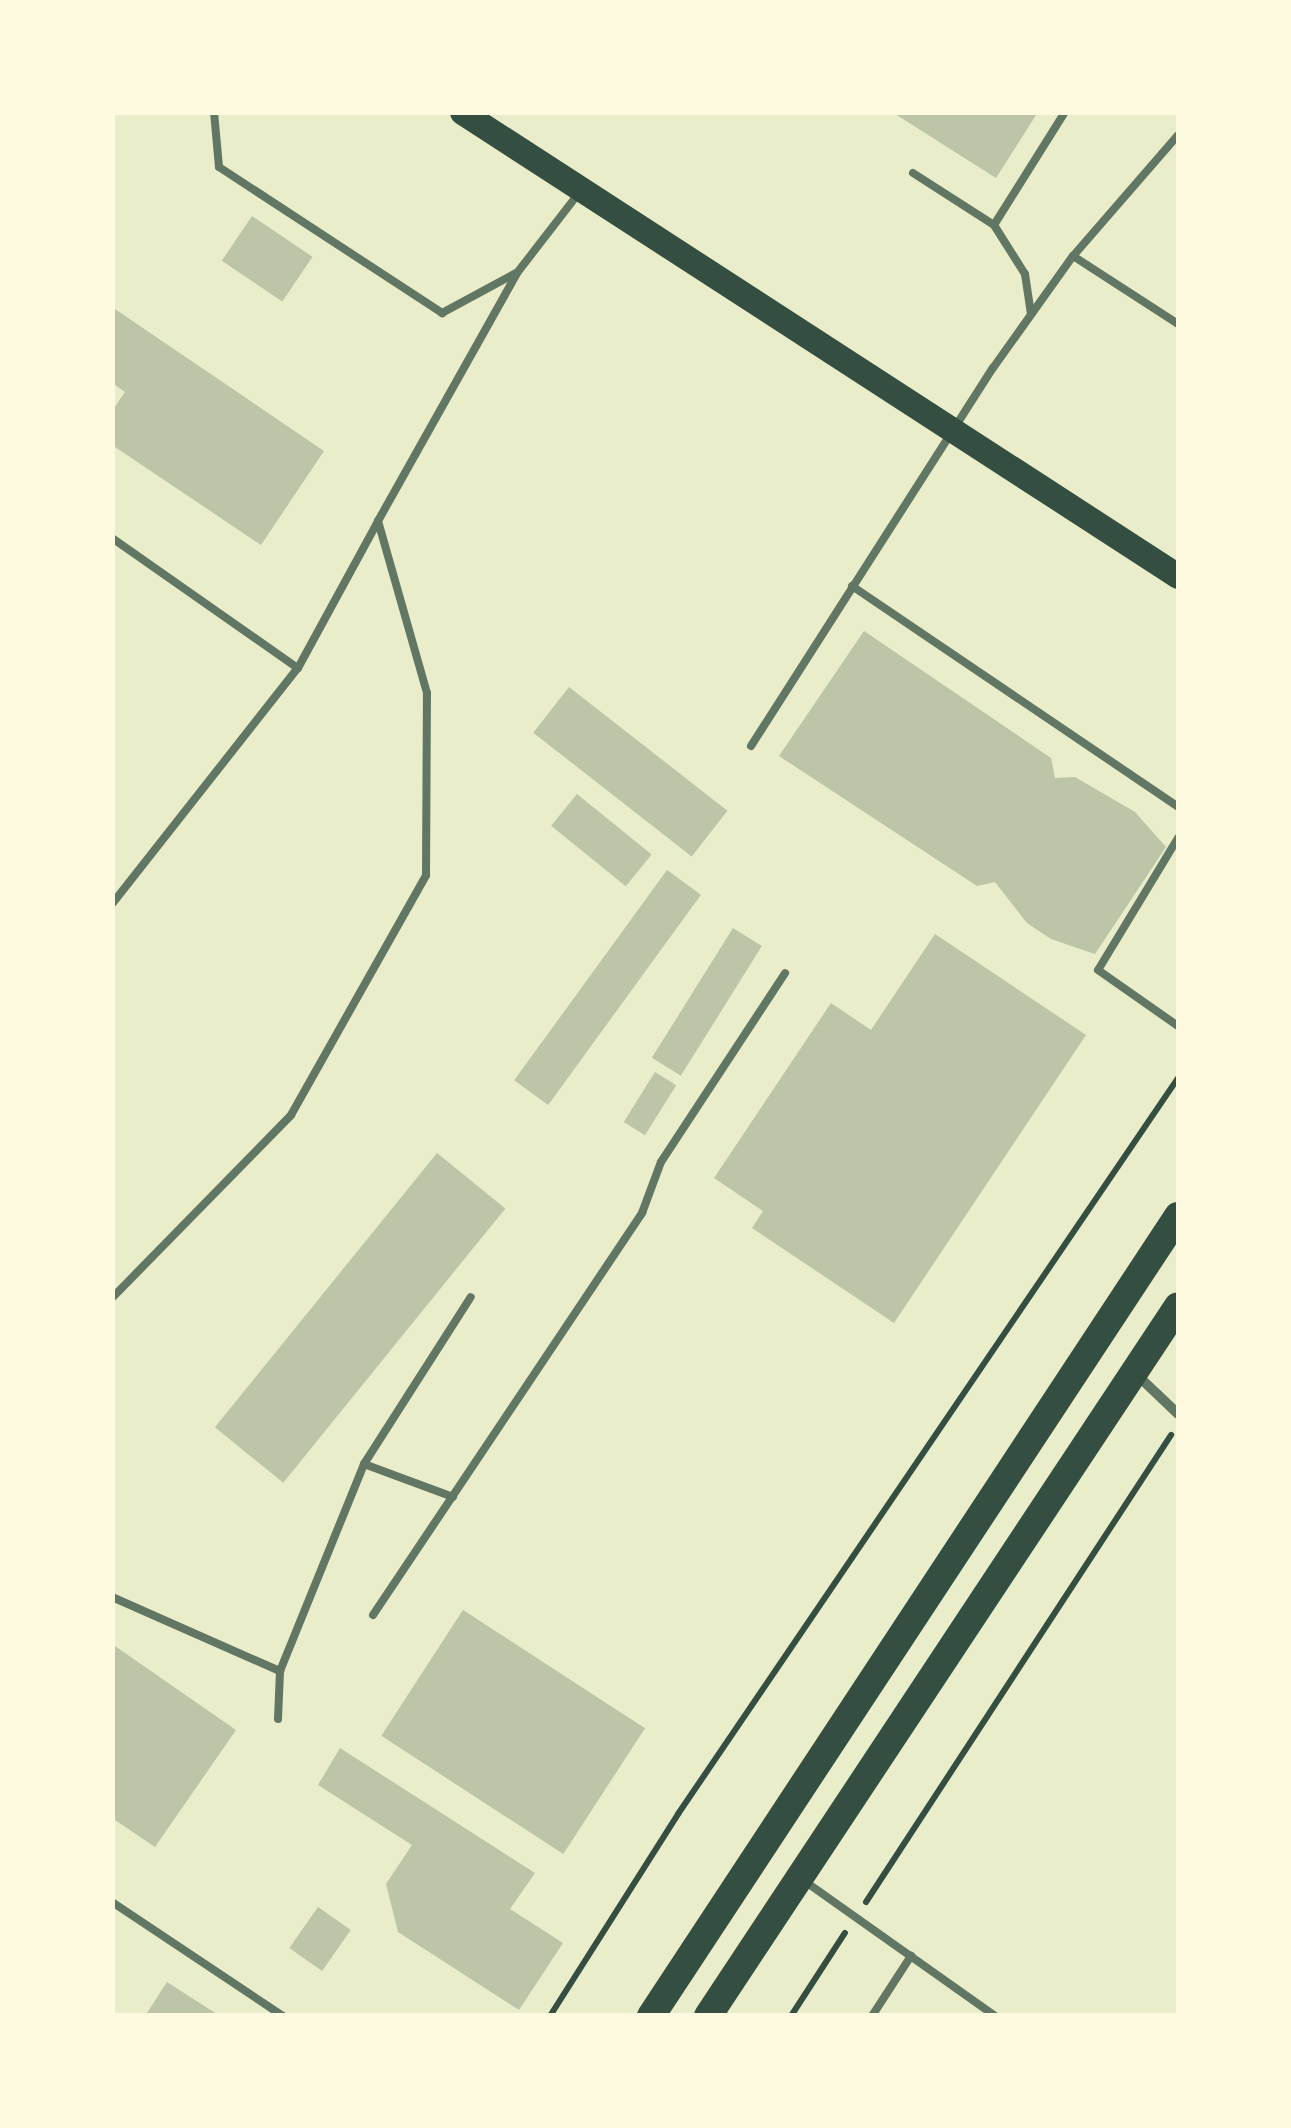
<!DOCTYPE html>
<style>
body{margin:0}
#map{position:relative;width:1291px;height:2128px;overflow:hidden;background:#e9edc9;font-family:"Fira Sans",sans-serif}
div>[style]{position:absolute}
.building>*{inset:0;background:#bcc5a7;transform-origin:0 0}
.path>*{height:6px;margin:-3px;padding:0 3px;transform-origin:3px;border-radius:3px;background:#344e41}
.service>*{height:8px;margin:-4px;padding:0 4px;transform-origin:4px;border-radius:4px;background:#617663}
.minor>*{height:10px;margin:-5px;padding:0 5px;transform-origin:5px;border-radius:5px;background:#617663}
.primary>*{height:25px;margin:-12.5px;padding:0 12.5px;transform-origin:12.5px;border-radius:12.5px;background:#344e41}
.trunk>*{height:28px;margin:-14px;padding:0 14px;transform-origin:14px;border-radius:14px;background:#344e41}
span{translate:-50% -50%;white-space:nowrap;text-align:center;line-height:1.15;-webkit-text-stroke:10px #fefae0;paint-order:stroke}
.frame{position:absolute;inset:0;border:115px solid #fefae0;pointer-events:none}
</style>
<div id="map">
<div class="building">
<div style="clip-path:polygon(892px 112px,1038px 112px,996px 178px)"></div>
<div style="left:252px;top:216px;width:73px;height:54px;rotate:34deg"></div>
<div style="clip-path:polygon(112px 307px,324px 451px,261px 545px,112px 445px,112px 411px,125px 392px,112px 383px)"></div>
<div style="clip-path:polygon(864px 631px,1051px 758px,1055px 778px,1075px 777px,1135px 812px,1166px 847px,1095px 954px,1051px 939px,1027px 923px,995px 882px,977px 886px,779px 756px)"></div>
<div style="left:569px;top:687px;width:201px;height:58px;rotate:38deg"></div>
<div style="left:577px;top:794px;width:96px;height:41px;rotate:39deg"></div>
<div style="left:667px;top:870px;width:42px;height:260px;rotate:36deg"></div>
<div style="left:733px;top:928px;width:34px;height:153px;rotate:32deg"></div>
<div style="clip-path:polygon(935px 934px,1086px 1035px,894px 1323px,752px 1228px,763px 1211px,714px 1178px,831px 1003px,871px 1030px)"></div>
<div style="left:655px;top:1072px;width:25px;height:59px;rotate:32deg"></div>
<div style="left:437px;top:1153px;width:88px;height:353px;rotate:39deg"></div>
<div style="left:463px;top:1610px;width:217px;height:150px;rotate:33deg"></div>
<div style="clip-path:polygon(112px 1644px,236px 1730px,155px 1847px,112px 1818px)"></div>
<div style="clip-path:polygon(340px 1748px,535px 1873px,510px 1909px,563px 1943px,519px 2010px,398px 1932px,386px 1884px,412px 1845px,318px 1785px)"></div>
<div style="left:318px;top:1907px;width:40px;height:50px;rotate:35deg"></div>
<div style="clip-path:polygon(167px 1982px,220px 2016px,145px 2016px)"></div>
</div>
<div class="path">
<div style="left:866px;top:1902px;width:558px;rotate:-56.85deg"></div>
<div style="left:550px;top:2016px;width:239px;rotate:-57.6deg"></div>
<div style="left:678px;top:1814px;width:890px;rotate:-55.81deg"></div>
<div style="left:791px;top:2016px;width:99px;rotate:-57deg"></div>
</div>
<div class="service">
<div style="left:214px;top:112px;width:55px;rotate:84.8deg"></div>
<div style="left:219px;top:167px;width:267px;rotate:33.2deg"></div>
<div style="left:442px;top:313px;width:84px;rotate:-28.4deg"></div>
<div style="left:913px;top:173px;width:96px;rotate:32.7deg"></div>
<div style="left:994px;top:225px;width:58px;rotate:57.7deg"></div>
<div style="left:1025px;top:274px;width:40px;rotate:81.5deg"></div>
<div style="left:994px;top:225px;width:133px;rotate:-57.9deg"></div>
<div style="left:1073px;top:256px;width:125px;rotate:32.9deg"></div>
<div style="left:112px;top:538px;width:227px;rotate:35deg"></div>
<div style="left:298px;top:668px;width:167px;rotate:-61.4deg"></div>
<div style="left:852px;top:586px;width:394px;rotate:34.1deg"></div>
<div style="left:751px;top:746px;width:449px;rotate:-57.4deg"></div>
<div style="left:993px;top:368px;width:138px;rotate:-54.5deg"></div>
<div style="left:1073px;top:256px;width:160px;rotate:-49deg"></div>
<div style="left:1178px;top:838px;width:154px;rotate:121.2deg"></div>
<div style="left:1098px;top:970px;width:98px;rotate:35deg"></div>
<div style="left:112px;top:904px;width:300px;rotate:-51.8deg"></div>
<div style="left:112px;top:1298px;width:256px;rotate:-45.6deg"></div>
<div style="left:291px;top:1115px;width:275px;rotate:-60.6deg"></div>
<div style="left:426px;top:875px;width:182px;rotate:-89.7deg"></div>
<div style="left:427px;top:693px;width:179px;rotate:-105.9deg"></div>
<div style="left:378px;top:521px;width:284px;rotate:-60.7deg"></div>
<div style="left:517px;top:273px;width:100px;rotate:-52.3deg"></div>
<div style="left:364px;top:1464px;width:198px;rotate:-57.4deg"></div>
<div style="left:112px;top:1597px;width:184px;rotate:23.8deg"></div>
<div style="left:280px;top:1671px;width:223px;rotate:-67.9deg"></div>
<div style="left:364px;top:1464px;width:95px;rotate:20.3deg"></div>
<div style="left:373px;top:1615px;width:484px;rotate:-56.2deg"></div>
<div style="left:642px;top:1213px;width:54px;rotate:-69.6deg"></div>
<div style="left:661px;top:1162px;width:226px;rotate:-56.7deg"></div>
<div style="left:278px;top:1719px;width:48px;rotate:-87.6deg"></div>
<div style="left:803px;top:1880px;width:235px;rotate:35.3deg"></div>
<div style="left:112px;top:1902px;width:206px;rotate:33.7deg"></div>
<div style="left:872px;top:2016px;width:72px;rotate:-57deg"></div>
</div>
<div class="minor">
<div style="left:1135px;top:1373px;width:59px;rotate:43.6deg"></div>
</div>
<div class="primary">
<div style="left:462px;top:112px;width:853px;rotate:32.95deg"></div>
</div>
<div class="trunk">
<div style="left:651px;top:2016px;width:958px;rotate:-56.63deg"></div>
<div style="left:708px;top:2016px;width:851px;rotate:-56.5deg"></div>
</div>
<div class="frame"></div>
</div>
